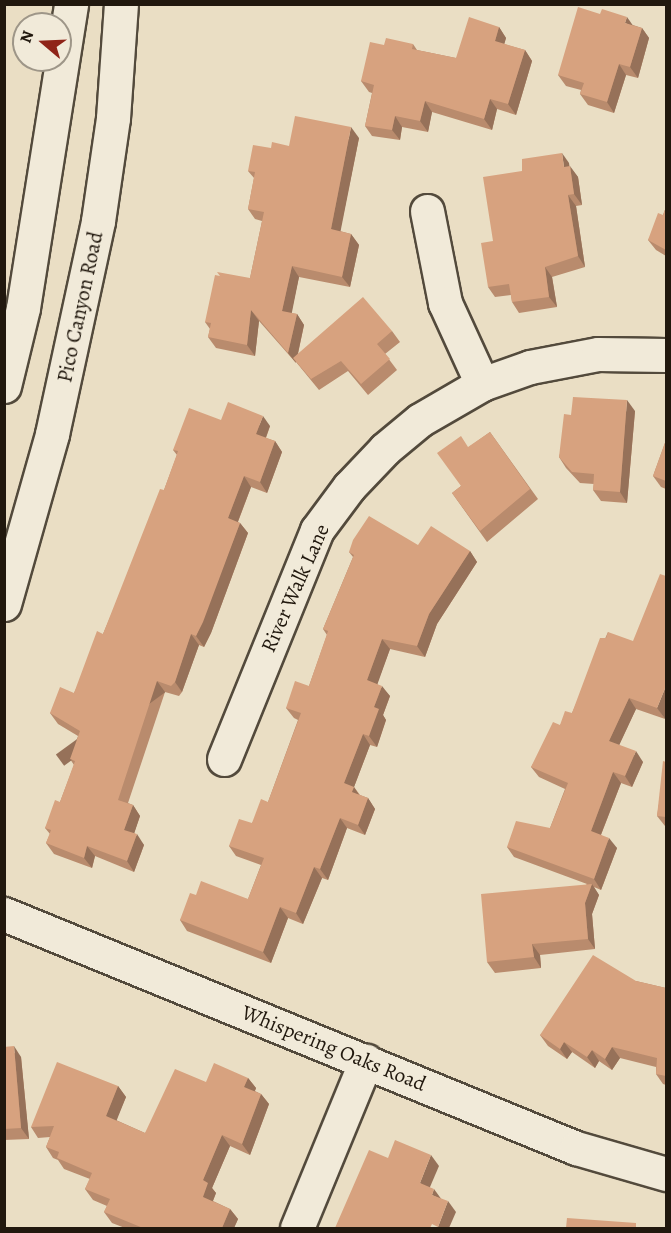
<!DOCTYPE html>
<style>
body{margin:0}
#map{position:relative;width:671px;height:1233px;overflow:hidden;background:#eadec4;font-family:Alegreya,serif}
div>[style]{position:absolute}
.roads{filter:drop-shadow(2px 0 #534a3c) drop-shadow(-2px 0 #534a3c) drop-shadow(0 2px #534a3c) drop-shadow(0 -2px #534a3c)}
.minor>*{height:33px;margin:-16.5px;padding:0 16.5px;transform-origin:16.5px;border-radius:16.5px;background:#f1ead9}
.wall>*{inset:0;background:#b98b6d}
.shaded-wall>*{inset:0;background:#967159;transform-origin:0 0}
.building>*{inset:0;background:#d7a27f}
span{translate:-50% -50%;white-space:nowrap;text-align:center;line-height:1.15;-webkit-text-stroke:4.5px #f1ead9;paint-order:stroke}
.street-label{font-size:21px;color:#21180e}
.frame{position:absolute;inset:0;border:6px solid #21180e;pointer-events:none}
.north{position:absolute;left:12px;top:12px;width:60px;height:60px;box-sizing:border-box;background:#f1ead9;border:2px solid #9e9688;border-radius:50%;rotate:289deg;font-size:16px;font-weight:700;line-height:24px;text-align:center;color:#21180e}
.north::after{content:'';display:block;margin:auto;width:21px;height:27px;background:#8f2418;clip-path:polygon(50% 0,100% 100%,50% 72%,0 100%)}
</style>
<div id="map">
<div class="roads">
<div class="minor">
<div style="left:427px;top:211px;width:94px;rotate:78.9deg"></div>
<div style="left:445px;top:303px;width:89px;rotate:65.4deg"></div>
<div style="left:4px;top:386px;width:80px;rotate:-76.3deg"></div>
<div style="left:23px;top:308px;width:308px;rotate:-81deg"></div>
<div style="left:4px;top:604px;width:177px;rotate:-74.2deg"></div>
<div style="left:52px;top:434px;width:218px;rotate:-77.8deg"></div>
<div style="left:98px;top:221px;width:104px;rotate:-81.7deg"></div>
<div style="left:113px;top:118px;width:114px;rotate:-86deg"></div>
<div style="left:224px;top:759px;width:247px;rotate:-67.9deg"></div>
<div style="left:317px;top:530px;width:54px;rotate:-53.3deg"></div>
<div style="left:349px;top:487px;width:52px;rotate:-46.5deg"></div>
<div style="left:385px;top:449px;width:45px;rotate:-39.6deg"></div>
<div style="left:420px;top:420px;width:72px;rotate:-30.1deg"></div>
<div style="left:482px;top:384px;width:51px;rotate:-19.5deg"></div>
<div style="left:530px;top:367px;width:69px;rotate:-10.8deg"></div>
<div style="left:598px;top:354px;width:68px;rotate:0.8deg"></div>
<div style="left:4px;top:914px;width:618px;rotate:22.25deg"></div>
<div style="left:576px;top:1148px;width:94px;rotate:16.1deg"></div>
<div style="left:297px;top:1228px;width:181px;rotate:-67.6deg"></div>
</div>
</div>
<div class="wall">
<div style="clip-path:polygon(633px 25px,642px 28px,649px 38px,638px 78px,626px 75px,614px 113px,588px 105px,580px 94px,581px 90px,566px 86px,558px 75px)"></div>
<div style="clip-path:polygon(499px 27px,506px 38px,504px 44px,525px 50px,532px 61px,516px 115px,497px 109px,492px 130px,432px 112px,428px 132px,402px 127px,400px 140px,372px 136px,365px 126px,372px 93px,369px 92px,361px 81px,384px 45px,413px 44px,417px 50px,456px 58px)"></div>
<div style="clip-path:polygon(359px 138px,340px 231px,351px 234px,359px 245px,350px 287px,299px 277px,291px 313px,297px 314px,304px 325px,298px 354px,392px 331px,400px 342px,385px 354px,397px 370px,368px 395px,348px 371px,319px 390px,296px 362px,296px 363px,259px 321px,255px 356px,216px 348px,208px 337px,210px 329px,205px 322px,250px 278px,262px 221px,255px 219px,248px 209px,254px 178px,248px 171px,271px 148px)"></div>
<div style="clip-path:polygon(569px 163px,569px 166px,578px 177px,582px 205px,576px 206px,585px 267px,552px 277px,557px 307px,519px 313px,512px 302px,511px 295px,495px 297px,488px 287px)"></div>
<div style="clip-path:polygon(666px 207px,666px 256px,656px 250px,648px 240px,663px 215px)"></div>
<div style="clip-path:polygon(635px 411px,627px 503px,601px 501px,593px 490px,594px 484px,580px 483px,566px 468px,559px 457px,571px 415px)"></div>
<div style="clip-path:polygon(221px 420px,270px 426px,266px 438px,275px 441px,282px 452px,267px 493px,251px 487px,238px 522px,240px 523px,248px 533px,211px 633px,204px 647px,199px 645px,182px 692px,179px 696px,165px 692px,128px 803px,133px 805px,140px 816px,134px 833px,144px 845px,134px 872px,95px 856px,92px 868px,54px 854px,46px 843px,50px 834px,45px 828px,60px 802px,74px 765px,70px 759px,78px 736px,58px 724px,50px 713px,74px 693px,103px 634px,164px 490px,177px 455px,173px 450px)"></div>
<div style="clip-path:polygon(490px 432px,538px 499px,487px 542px,452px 493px,461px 486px,469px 447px)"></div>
<div style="clip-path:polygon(666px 440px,666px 489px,661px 487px,653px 476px)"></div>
<div style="clip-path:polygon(418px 545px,470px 551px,477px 562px,437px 624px,425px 657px,390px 649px,377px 684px,390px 696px,383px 715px,386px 720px,377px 747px,370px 745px,354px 787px,360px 795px,368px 798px,375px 809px,365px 835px,347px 828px,328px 880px,322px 878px,303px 924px,288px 918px,271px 963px,187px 931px,180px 920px,196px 895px,248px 899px,261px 865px,236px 856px,229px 846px,252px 823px,268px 802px,298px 720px,294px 718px,286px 708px,309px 686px,327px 635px,323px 629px,353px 557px,349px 552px)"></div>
<div style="clip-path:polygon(608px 632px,665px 719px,636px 709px,619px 745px,643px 762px,632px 787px,621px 783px,601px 835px,617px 848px,601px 890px,594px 887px,599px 895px,592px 914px,595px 949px,540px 955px,541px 968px,495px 973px,487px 962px,587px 884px,514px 857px,507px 847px,550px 828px,565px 789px,539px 777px,531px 767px,560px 725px,572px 713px)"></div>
<div style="clip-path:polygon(666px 762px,666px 826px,665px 826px,657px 816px)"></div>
<div style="clip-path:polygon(636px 981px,666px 988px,666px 1085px,663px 1084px,656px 1074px,656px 1067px,620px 1058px,612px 1070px,599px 1061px,595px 1068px,572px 1052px,567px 1059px,548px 1046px,540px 1035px)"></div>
<div style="clip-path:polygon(4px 1047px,21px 1057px,29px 1139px,4px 1140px)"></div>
<div style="clip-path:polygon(248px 1078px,256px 1088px,255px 1091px,261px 1094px,269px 1104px,250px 1155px,230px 1146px,212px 1188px,216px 1193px,213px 1201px,230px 1209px,238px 1219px,234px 1228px,125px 1228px,112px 1223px,104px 1212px,107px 1206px,93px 1200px,85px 1189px,90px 1179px,64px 1169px,58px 1160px,53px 1158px,46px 1147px,50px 1137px,38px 1138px,31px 1127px,118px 1086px,126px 1097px,116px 1120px,145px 1133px,206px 1082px)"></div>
</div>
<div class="shaded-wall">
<div style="clip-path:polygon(627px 17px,634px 27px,625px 23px)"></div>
<div style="clip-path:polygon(499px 27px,506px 38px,502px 52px,495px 41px)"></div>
<div style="clip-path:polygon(642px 28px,649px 38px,638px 78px,630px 67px)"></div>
<div style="clip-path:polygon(525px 50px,532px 61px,516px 115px,508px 104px)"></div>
<div style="clip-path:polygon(619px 64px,626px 75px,614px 113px,607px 102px)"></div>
<div style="clip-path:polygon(490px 99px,497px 109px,492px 130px,484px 119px)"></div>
<div style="clip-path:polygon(425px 101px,432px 112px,428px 132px,420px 121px)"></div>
<div style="clip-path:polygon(395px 116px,402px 127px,400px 140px,392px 130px)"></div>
<div style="clip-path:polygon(351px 127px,359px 138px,339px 239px,331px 229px)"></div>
<div style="clip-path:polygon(562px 153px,569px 163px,571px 177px,564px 167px)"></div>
<div style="clip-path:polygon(570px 166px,578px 177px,582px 205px,574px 194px)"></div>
<div style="clip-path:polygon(568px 195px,576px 206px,585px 267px,578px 256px)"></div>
<div style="clip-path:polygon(351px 234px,359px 245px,350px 287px,342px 277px)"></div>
<div style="clip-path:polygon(292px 266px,299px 277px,290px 322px,282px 311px)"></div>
<div style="clip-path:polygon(545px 267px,552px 277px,557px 307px,549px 297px)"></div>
<div style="clip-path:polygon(251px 310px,259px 321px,255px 356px,247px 345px)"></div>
<div style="clip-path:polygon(297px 314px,304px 325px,296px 362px,293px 358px,296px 363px,288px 353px)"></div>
<div style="clip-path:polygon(627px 400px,635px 411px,627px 503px,620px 492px)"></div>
<div style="clip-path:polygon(263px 416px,270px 426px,263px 445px,256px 434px)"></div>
<div style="clip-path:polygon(275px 441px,282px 452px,267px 493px,260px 482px)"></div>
<div style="clip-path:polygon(244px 476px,251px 487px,235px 529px,228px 518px)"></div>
<div style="clip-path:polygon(240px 523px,248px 533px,211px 633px,204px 647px,196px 636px)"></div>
<div style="clip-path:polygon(470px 551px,477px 562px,437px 624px,425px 657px,417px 646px,429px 614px)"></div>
<div style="clip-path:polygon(191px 634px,199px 645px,182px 692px,175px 682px)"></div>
<div style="clip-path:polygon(382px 639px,390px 649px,375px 691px,367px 680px)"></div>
<div style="left:157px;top:681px;width:14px;height:125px;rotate:54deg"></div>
<div style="clip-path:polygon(382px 686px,390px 696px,383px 715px,386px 720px,377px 747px,369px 736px,374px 707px)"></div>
<div style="clip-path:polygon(666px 686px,666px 715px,665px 719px,657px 708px)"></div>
<div style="clip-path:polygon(629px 698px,636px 709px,616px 752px,609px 741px)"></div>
<div style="clip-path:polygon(363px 734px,370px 745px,354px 787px,361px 798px,352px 793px,344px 783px)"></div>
<div style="clip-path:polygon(636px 751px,643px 762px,632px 787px,625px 776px)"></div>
<div style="clip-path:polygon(613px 772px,621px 783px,598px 842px,591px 831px)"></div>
<div style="clip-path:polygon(368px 798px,375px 809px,365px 835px,358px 825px)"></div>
<div style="clip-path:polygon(133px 805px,140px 816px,132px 840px,124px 830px)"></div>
<div style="clip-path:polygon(340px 818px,347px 828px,328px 880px,320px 869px)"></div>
<div style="clip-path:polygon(137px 834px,144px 845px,134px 872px,127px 861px)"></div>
<div style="clip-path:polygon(609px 838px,617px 848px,601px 890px,594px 879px)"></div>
<div style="clip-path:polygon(87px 846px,95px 856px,92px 868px,84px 858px)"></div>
<div style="clip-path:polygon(314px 867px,322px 878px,303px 924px,296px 913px)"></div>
<div style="clip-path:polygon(592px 884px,599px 895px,592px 914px,595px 949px,588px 939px,585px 903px)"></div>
<div style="clip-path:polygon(280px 907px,288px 918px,271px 963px,263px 952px)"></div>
<div style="clip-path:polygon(532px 944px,540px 955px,541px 968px,534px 957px)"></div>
<div style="clip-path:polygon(564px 1042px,572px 1052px,567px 1059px,560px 1049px)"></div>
<div style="clip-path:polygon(14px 1046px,21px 1057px,29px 1139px,21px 1128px)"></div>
<div style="clip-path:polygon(612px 1047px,620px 1058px,612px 1070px,605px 1059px)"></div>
<div style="clip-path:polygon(592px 1050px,599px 1061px,595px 1068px,587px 1057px)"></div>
<div style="clip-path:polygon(248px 1078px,256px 1088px,252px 1098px,244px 1087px)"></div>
<div style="clip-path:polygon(118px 1086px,126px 1097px,114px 1127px,106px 1116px)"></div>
<div style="clip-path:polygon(261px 1094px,269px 1104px,250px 1155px,242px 1144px)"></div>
<div style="clip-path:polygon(222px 1135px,230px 1146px,212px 1188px,216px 1193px,210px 1208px,203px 1197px,203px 1180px)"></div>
<div style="clip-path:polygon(431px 1155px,439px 1166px,427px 1194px,420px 1183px)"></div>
<div style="clip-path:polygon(434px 1189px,442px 1200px,432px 1195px)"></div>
<div style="clip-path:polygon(448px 1201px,456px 1212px,449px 1228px,439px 1228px,438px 1227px)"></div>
<div style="clip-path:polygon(230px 1209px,238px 1219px,234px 1228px,222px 1228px)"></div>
</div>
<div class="building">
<div style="clip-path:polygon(578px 7px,600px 14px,602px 9px,627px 17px,625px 23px,642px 28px,630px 67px,619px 64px,607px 102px,580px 94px,584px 83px,558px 75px)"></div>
<div style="clip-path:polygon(469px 17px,499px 27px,495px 41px,525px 50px,508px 104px,490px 99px,484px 119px,425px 101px,420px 121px,395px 116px,392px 130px,365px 126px,374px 85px,361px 81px,370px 42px,384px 45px,386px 38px,413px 44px,412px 49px,456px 58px)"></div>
<div style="clip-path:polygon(295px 116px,351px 127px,331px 229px,351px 234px,342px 277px,292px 266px,282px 311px,297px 314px,288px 353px,251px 310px,247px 345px,208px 337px,211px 323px,205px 322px,215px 275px,220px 276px,217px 272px,250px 278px,264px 212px,248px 209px,255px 172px,248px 171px,253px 145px,271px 148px,272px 142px,289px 146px)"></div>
<div style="clip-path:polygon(562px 153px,564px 167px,570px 166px,574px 194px,568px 195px,578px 256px,545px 267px,549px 297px,512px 302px,509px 284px,488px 287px,481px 243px,493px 241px,483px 177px,522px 171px,522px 159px)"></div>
<div style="clip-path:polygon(666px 207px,666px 250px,648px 240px,658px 213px,663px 215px)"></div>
<div style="clip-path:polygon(363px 297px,392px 331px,377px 344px,390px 359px,361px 384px,341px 361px,311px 379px,293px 358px)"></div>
<div style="clip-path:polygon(573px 397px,627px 400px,620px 492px,593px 490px,594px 474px,572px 472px,559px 457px,564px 414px,571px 415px)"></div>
<div style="clip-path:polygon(228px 402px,263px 416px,256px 434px,275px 441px,260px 482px,244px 476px,228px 518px,240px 523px,203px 622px,196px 636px,191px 634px,175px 682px,171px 686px,157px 681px,118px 800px,133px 805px,124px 830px,137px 834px,127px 861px,87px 846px,84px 858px,46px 843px,51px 830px,45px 828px,55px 800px,60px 802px,75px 761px,70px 759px,80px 731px,50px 713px,60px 687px,74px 693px,97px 631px,103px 634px,160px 489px,164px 490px,178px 451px,173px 450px,189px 408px,221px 420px)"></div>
<div style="clip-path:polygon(490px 432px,530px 489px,480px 531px,452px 493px,461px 486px,437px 453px,461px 436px,468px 447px)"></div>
<div style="clip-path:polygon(666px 440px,666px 481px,653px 476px)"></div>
<div style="clip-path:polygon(369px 516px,418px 545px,431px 526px,470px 551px,429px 614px,417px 646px,382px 639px,367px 680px,382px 686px,374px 707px,379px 709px,369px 736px,363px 734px,344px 783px,354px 787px,352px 792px,368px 798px,358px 825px,340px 818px,320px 869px,314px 867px,296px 913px,280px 907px,263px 952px,180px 920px,190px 893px,196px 895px,201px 881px,248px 899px,264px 858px,229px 846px,239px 819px,252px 823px,261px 799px,268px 802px,301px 713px,286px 708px,295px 681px,309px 686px,328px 631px,323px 629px,354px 555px,349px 552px,353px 540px)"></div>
<div style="clip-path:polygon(660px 574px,666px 576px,666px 686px,657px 708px,629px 698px,609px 741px,636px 751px,625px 776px,613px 772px,591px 831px,609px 838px,594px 879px,507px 847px,516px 821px,550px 828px,568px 783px,531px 767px,553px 722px,560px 725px,565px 711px,572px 713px,600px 638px,606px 638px,608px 632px,633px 641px)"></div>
<div style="clip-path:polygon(663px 761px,666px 762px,666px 817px,657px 816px)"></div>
<div style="clip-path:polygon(592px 884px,585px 903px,588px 939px,532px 944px,534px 957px,487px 962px,481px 894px)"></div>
<div style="clip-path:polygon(593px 955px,636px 981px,666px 988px,666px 1076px,656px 1074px,657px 1058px,612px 1047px,605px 1059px,592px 1050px,587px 1057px,564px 1042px,560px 1049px,540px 1035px)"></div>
<div style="clip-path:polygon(14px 1046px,21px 1128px,4px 1129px,4px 1047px)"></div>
<div style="clip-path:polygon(57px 1062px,118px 1086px,106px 1116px,145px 1133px,175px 1069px,206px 1082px,214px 1063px,248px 1078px,244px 1087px,261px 1094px,242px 1144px,222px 1135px,203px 1180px,208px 1183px,203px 1197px,230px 1209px,222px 1228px,143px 1228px,104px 1212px,110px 1199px,85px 1189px,92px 1173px,57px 1158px,59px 1152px,46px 1147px,54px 1126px,31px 1127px)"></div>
<div style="clip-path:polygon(395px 1140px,431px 1155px,420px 1183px,434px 1189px,432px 1195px,448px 1201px,438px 1227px,432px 1224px,430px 1228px,335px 1228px,369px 1150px,388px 1158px)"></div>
<div style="clip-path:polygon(567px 1218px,636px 1223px,636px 1228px,566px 1228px)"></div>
</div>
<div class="street-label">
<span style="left:80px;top:307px;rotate:-78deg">Pico Canyon Road</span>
<span style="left:295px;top:588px;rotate:-66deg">River Walk Lane</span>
<span style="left:334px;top:1048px;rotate:22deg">Whispering Oaks Road</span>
</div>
<div class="frame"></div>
<div class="north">N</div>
</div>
